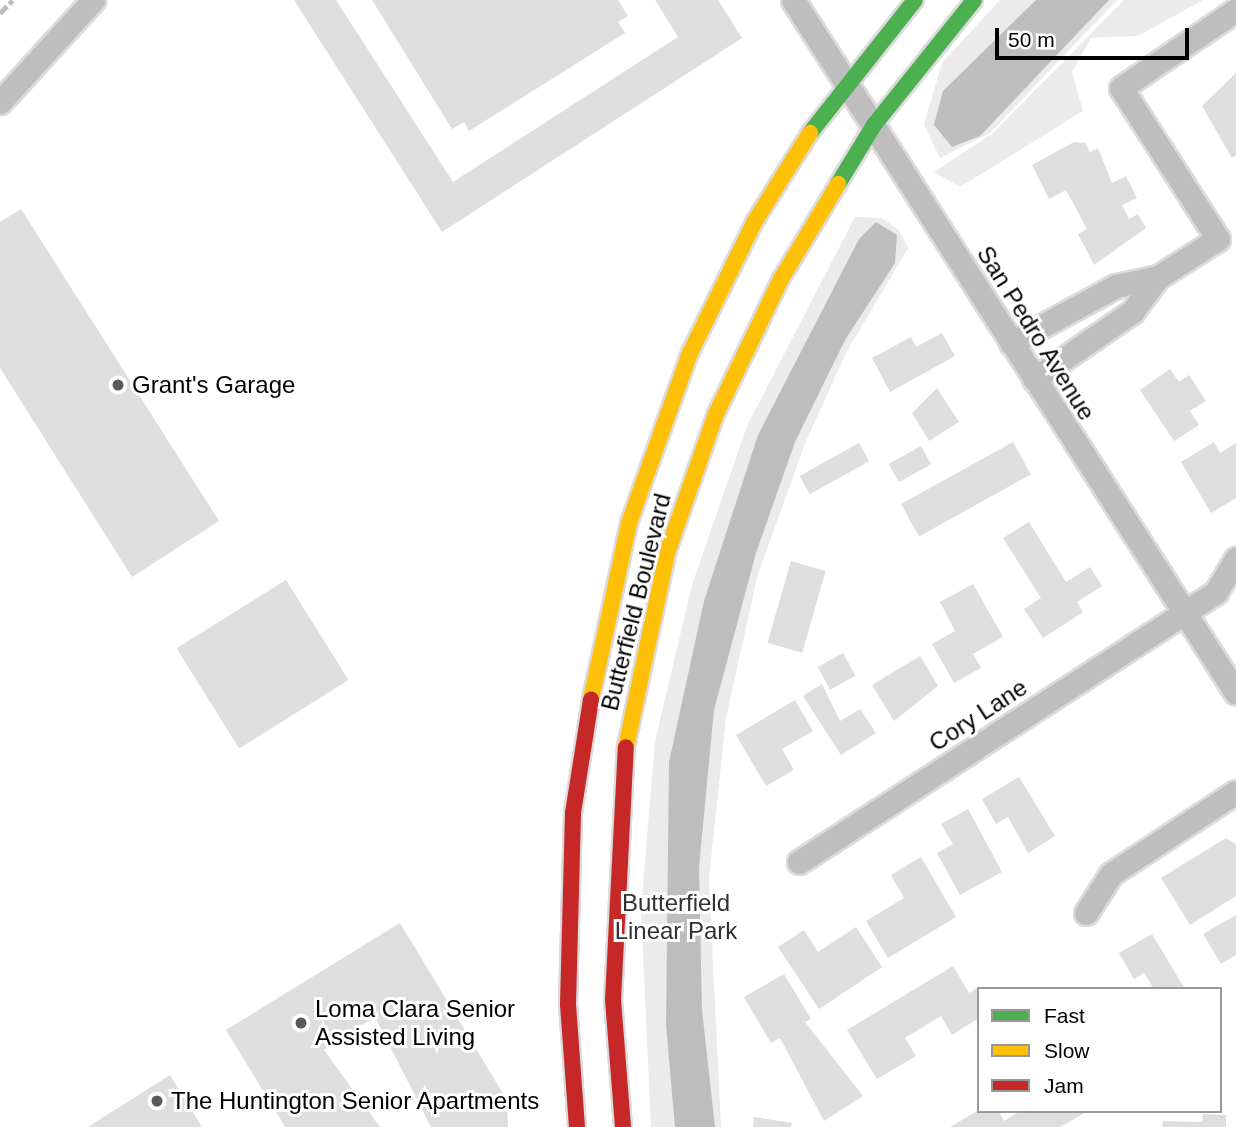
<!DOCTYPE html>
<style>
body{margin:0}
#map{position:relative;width:1236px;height:1127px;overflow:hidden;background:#fff;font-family:Arial,sans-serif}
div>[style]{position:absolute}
.green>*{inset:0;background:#ebebeb}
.water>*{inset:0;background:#bdbdbd}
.building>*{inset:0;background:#dedede;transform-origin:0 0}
.roads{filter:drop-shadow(2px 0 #dbdbdb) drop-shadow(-2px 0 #dbdbdb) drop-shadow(0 2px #dbdbdb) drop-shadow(0 -2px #dbdbdb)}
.street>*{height:23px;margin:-11.5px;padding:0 11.5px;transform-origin:11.5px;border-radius:11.5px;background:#bebebe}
.fast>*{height:16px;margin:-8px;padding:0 8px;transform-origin:8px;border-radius:8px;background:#4caf50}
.slow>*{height:16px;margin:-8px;padding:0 8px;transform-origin:8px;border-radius:8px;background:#ffc107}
.jam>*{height:16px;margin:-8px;padding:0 8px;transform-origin:8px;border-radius:8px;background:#c62828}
.rail>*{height:5px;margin-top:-2.5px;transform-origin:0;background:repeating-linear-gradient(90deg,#bebebe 0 10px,transparent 0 13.5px)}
.dots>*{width:19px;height:19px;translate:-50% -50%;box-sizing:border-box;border:4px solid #fff;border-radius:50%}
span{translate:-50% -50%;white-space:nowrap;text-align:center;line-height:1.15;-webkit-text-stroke:6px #fff;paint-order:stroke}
.street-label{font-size:24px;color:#000}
.poi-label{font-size:24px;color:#000}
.left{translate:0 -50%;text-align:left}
.park-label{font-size:24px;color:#313131}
.legend{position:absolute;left:977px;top:987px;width:245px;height:126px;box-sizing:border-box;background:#fff;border:2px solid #999;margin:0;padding:9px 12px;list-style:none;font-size:21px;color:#000}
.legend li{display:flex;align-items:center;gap:14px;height:35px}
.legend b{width:35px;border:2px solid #999}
.scale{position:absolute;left:995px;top:28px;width:194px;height:32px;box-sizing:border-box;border:4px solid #000;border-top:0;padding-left:9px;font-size:21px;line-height:24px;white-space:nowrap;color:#000;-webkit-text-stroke:5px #fff;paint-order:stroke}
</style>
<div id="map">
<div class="green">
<div style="clip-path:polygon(1000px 0,1117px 0,990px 133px,940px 158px,924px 124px,942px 63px)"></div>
<div style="clip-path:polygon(1124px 0,1203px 0,1138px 36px,1091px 38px,1072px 72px,1083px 111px,960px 187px,934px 172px,992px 134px)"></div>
<div style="clip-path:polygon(855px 217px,882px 218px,899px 230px,908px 248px,846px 353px,806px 441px,758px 574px,726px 718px,709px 879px,721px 1127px,651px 1127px,641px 910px,655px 741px,692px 585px,747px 426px)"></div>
</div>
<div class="water">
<div style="clip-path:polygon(1036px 0,1109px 0,980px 136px,952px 147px,934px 125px,943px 91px)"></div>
<div style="clip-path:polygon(876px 222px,897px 235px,895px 263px,845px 340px,795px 442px,756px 553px,714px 710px,699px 867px,702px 1010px,715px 1127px,675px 1127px,666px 1025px,669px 762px,704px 601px,758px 435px,859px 239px)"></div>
</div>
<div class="building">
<div style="clip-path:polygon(294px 0,336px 0,453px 182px,678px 37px,655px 0,718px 0,742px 38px,442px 232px)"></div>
<div style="clip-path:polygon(372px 0,618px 0,628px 16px,618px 22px,625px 33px,469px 131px,464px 122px,452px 129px)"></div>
<div style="clip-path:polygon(1236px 73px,1236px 155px,1232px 158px,1202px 106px)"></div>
<div style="clip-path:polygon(1074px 142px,1085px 143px,1090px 152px,1098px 148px,1112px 183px,1126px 176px,1137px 198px,1122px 205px,1129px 219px,1138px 214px,1146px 228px,1094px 265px,1078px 234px,1087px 229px,1066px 190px,1049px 199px,1032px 165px)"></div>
<div style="clip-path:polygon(21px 209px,219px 521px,132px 577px,0 368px,0 222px)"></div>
<div style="clip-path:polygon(942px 333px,955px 356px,890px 392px,872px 358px,911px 337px,916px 347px)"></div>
<div style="clip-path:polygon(1170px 369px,1179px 382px,1189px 375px,1206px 401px,1190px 411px,1199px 425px,1174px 441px,1140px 390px)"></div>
<div style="clip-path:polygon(937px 388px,959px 422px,929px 441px,912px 413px)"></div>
<div style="left:1013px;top:442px;width:37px;height:128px;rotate:61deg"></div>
<div style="clip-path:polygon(1214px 442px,1220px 453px,1236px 443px,1236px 498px,1211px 513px,1181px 462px)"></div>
<div style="left:859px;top:443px;width:21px;height:68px;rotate:61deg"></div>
<div style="left:921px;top:446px;width:21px;height:37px;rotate:61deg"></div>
<div style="clip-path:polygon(1029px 522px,1066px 582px,1090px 567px,1102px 586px,1077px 602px,1083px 612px,1043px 638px,1024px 609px,1041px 598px,1003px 538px)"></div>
<div style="left:791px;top:561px;width:36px;height:85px;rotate:16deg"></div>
<div style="left:286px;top:580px;width:118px;height:129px;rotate:58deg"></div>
<div style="clip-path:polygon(973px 584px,1003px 637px,973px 654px,981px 668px,954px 683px,932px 644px,955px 631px,940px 602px)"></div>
<div style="left:843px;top:653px;width:26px;height:29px;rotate:61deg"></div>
<div style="clip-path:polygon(920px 656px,938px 686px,894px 721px,872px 685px)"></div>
<div style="clip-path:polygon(822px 684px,840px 721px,860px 709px,876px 733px,841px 755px,803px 696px)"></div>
<div style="clip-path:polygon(795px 700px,813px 731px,782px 749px,794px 770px,766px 786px,736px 735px)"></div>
<div style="clip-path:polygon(1019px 777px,1055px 836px,1028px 853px,1008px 817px,996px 824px,982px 799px)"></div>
<div style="clip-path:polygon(968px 809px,1002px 872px,960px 895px,937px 853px,953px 844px,941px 824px)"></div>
<div style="clip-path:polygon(1226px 838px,1236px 844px,1236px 896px,1190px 925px,1161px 878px)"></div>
<div style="clip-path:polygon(921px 857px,956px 917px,888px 958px,866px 921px,904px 898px,891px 875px)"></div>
<div style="clip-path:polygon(1236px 915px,1236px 955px,1221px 964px,1203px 934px)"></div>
<div style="clip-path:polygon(400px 923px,507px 1100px,508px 1127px,431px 1127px,375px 1017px,324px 1050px,380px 1127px,285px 1127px,226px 1030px)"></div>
<div style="clip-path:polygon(856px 927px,882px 967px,819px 1009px,778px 947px,804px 930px,818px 952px)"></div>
<div style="clip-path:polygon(1152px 934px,1185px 989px,1154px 989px,1144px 973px,1134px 979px,1119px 953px)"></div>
<div style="clip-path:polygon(953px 966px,969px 993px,979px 987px,979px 1018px,952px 1035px,941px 1016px,905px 1038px,916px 1056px,877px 1079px,847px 1030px)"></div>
<div style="clip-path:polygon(784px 974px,811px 1019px,805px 1022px,863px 1096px,824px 1121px,780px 1038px,771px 1043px,744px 997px)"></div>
<div style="clip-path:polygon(170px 1075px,202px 1127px,88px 1127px)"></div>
<div style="clip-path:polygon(979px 1110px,999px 1111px,1004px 1121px,1020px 1111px,1088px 1111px,1060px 1127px,950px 1127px)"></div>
<div style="clip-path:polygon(1203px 1114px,1226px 1115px,1226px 1127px,1162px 1127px,1163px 1121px,1202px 1122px)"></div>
<div style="clip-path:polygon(754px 1117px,792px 1123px,791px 1127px,753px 1127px)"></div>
</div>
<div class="roads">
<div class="street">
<div style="left:793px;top:0;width:822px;rotate:57.41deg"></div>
<div style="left:0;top:102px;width:138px;rotate:-47.6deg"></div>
<div style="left:1011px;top:343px;width:119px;rotate:-28.5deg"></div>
<div style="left:1116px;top:286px;width:43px;rotate:-12.1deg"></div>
<div style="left:1158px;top:277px;width:71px;rotate:-32.3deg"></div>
<div style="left:1218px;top:239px;width:179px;rotate:-122.7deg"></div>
<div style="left:1121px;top:88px;width:139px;rotate:-34.1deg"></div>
<div style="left:1034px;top:379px;width:119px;rotate:-34.4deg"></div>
<div style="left:1132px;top:312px;width:44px;rotate:-53.4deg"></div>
<div style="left:799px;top:862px;width:497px;rotate:-32.9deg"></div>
<div style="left:1216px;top:592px;width:39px;rotate:-59deg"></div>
<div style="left:1086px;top:913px;width:46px;rotate:-57.3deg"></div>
<div style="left:1111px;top:874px;width:149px;rotate:-33.3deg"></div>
</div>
<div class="fast">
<div style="left:810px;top:133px;width:169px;rotate:-51.7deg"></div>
<div style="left:838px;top:184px;width:69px;rotate:-58.6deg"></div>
<div style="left:874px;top:125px;width:160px;rotate:-51.3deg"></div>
</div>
<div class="slow">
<div style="left:591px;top:699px;width:180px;rotate:-77.8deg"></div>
<div style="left:629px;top:523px;width:181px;rotate:-70.3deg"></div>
<div style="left:690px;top:353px;width:147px;rotate:-63.8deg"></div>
<div style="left:755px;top:221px;width:104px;rotate:-58deg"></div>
<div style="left:626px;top:747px;width:201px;rotate:-78deg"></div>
<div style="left:668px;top:550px;width:144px;rotate:-70.6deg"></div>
<div style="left:716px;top:414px;width:150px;rotate:-64.3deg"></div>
<div style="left:781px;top:279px;width:111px;rotate:-59deg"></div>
</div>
<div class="jam">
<div style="left:577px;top:1127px;width:123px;rotate:-94.2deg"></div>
<div style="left:568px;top:1004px;width:191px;rotate:-88.5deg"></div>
<div style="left:573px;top:813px;width:115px;rotate:-81deg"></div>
<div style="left:623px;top:1127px;width:127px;rotate:-94.5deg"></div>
<div style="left:613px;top:1000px;width:253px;rotate:-87.1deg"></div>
</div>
</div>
<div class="rail">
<div style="left:0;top:13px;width:18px;rotate:-45deg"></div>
</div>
<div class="dots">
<div style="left:118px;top:385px;background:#595959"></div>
<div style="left:301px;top:1023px;background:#595959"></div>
<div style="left:157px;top:1101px;background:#595959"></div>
</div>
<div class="street-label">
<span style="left:1036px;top:333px;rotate:58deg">San Pedro Avenue</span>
<span style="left:636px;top:602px;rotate:-76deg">Butterfield Boulevard</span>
<span style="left:978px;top:715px;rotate:-33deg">Cory Lane</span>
</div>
<div class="poi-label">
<span class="left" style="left:132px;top:385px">Grant's Garage</span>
<span class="left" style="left:315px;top:1023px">Loma Clara Senior<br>Assisted Living</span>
<span class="left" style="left:171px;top:1101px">The Huntington Senior Apartments</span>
</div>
<div class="park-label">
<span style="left:676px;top:917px">Butterfield<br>Linear Park</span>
</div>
<ul class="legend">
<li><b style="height:9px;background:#4caf50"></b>Fast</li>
<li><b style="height:9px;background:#ffc107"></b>Slow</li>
<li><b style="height:9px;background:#c62828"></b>Jam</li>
</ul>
<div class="scale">50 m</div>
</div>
